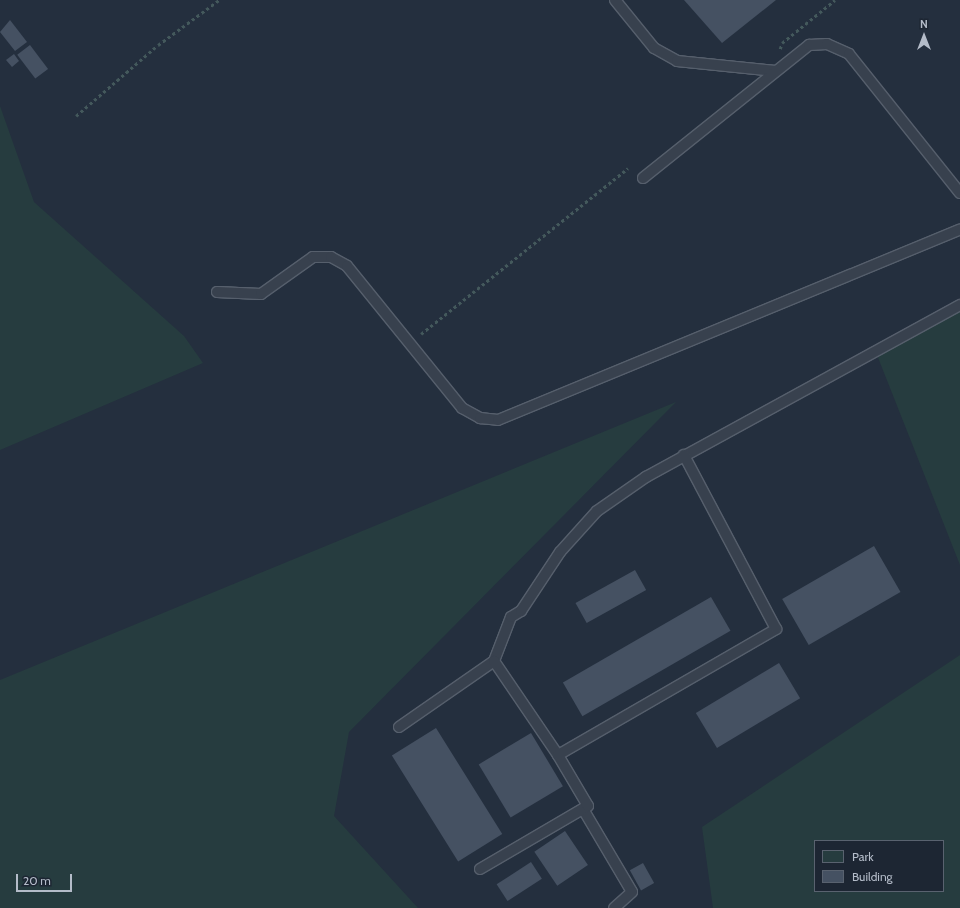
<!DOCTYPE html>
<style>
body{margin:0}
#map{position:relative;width:960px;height:908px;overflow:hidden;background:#242f3e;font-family:Cabin,sans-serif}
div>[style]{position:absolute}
.green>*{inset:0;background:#263c3f}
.building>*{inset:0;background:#455162;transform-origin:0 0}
.path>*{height:2.5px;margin-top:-1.25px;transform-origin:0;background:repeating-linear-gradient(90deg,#44595c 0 3px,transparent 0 6px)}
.roads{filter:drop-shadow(1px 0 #565f6c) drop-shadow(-1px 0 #565f6c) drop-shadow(0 1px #565f6c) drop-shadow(0 -1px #565f6c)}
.service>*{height:10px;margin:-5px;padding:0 5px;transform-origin:5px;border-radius:5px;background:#38414e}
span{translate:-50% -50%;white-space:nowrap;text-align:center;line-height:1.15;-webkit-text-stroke:3px #1d2633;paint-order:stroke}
.legend{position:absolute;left:814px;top:840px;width:130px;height:52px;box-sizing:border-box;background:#1d2633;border:1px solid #59626f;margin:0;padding:5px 7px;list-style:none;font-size:12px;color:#b4bcc9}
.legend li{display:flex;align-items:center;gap:8px;height:20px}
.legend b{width:20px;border:1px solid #59626f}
.north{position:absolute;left:904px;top:16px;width:40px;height:40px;-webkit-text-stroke:3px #1d2633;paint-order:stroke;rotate:0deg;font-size:11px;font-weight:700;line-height:16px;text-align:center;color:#b4bcc9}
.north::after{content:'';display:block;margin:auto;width:14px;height:18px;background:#b4bcc9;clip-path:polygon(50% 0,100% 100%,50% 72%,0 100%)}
.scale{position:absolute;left:16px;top:874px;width:56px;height:18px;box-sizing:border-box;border:2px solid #b4bcc9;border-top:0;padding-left:5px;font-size:12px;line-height:14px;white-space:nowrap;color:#b4bcc9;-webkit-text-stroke:3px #1d2633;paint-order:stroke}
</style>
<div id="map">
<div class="green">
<div style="clip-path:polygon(0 106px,34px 202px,184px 336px,203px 363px,0 450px)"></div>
<div style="clip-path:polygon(960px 305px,960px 565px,875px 350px)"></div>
<div style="clip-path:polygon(676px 402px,349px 732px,334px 816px,418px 908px,0 908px,0 680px)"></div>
<div style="clip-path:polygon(evenodd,960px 655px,960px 908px,713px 908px,702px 827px,960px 655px,815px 841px,943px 841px,943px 891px,815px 891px,815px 841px)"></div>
</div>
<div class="building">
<div style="clip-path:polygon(684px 0,776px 0,722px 43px)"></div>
<div style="clip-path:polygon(10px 20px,27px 42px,15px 51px,0 32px)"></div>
<div style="left:30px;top:45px;width:30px;height:16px;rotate:53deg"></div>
<div style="clip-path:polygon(14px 54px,19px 61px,12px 67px,6px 60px)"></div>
<div style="left:874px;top:546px;width:53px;height:106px;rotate:60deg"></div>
<div style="left:635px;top:570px;width:23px;height:68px;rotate:61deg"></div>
<div style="left:711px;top:597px;width:39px;height:171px;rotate:60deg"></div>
<div style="left:779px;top:663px;width:41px;height:97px;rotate:59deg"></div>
<div style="left:436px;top:728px;width:125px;height:52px;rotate:58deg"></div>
<div style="left:531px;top:733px;width:62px;height:61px;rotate:59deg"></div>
<div style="left:565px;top:831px;width:41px;height:37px;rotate:56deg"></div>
<div style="left:531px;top:862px;width:20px;height:41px;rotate:57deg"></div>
<div style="left:643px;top:863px;width:23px;height:15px;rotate:61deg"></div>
</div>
<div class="path">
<div style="left:780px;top:49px;width:6px;rotate:-72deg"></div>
<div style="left:782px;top:43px;width:68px;rotate:-39.1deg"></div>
<div style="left:76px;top:116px;width:108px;rotate:-40.9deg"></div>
<div style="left:158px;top:45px;width:76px;rotate:-36.4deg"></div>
<div style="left:421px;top:334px;width:265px;rotate:-38.7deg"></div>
</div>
<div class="roads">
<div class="service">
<div style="left:615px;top:0;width:62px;rotate:50.9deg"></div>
<div style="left:654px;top:48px;width:26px;rotate:29deg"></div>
<div style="left:677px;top:61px;width:99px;rotate:5.8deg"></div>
<div style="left:643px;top:178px;width:213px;rotate:-38.7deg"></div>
<div style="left:809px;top:45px;width:18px;rotate:-3deg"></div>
<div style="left:827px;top:44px;width:24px;rotate:24deg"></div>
<div style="left:849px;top:54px;width:178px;rotate:51.4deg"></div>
<div style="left:217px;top:292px;width:44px;rotate:2.6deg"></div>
<div style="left:261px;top:294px;width:64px;rotate:-35.4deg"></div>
<div style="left:313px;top:257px;width:18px"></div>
<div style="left:331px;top:257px;width:18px;rotate:29deg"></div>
<div style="left:347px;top:266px;width:183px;rotate:51deg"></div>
<div style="left:462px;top:408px;width:21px;rotate:29deg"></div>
<div style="left:480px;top:418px;width:18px;rotate:6deg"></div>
<div style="left:498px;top:420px;width:500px;rotate:-22.4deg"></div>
<div style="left:494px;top:661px;width:47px;rotate:-68.9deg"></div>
<div style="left:511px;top:617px;width:12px;rotate:-31deg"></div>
<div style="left:521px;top:611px;width:71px;rotate:-56.5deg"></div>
<div style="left:560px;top:552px;width:55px;rotate:-47.9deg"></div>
<div style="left:597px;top:511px;width:60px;rotate:-34.8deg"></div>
<div style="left:646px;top:477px;width:358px;rotate:-28.7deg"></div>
<div style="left:399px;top:727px;width:116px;rotate:-34.8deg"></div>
<div style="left:494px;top:661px;width:114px;rotate:55.8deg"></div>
<div style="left:583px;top:809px;width:96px;rotate:59.4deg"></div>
<div style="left:632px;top:892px;width:24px;rotate:138deg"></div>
<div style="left:480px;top:869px;width:125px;rotate:-30.3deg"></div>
<div style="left:588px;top:806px;width:59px;rotate:-120.5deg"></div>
<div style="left:558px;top:755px;width:252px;rotate:-30deg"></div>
<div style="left:776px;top:629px;width:197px;rotate:-117.9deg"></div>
</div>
</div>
<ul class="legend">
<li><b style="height:11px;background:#263c3f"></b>Park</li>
<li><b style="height:11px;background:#455162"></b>Building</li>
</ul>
<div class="north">N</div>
<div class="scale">20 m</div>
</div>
